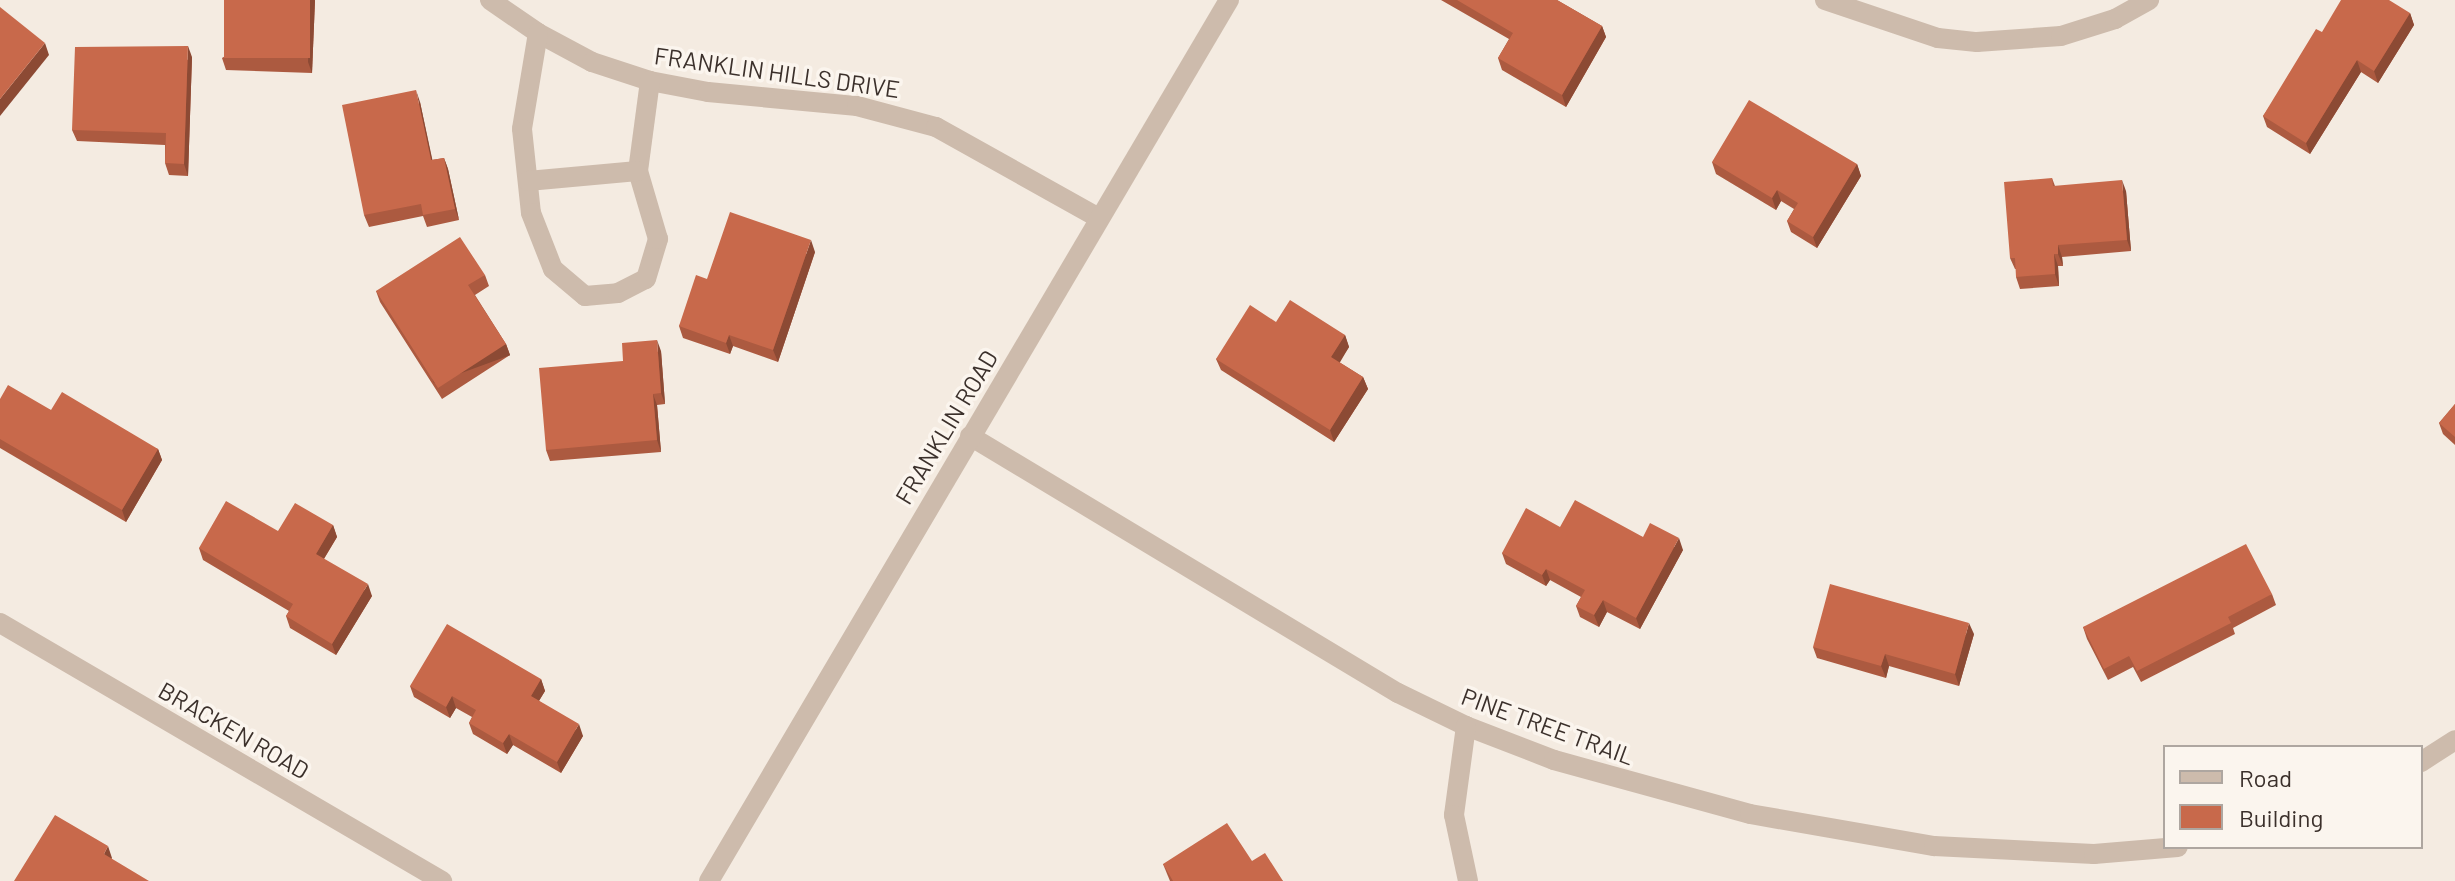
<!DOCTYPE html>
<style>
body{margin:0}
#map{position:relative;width:2455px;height:881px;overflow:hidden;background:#f4ebe1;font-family:Barlow,sans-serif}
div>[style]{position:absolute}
.minor>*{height:20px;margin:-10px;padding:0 10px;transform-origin:10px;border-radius:10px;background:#cdbbac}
.wall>*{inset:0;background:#ac5a40}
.shaded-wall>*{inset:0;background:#8c4a34;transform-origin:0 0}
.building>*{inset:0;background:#c8694b;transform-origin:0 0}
span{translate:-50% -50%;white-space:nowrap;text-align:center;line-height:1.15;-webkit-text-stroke:7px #fbf5ee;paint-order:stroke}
.street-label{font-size:24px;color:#3b302b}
.legend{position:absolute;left:2163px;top:745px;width:260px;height:104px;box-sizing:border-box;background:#fbf5ee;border:2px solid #aea6a0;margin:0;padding:10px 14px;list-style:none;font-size:24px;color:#3b302b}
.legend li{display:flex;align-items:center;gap:16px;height:40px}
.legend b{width:40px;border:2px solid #aea6a0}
</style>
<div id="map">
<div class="minor">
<div style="left:490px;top:0;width:58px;rotate:34.5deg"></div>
<div style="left:538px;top:33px;width:61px;rotate:28.2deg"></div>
<div style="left:592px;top:62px;width:61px;rotate:18.1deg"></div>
<div style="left:650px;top:81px;width:59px;rotate:10.7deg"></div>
<div style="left:708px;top:92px;width:150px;rotate:5.4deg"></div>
<div style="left:857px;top:106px;width:82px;rotate:14.9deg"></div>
<div style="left:936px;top:127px;width:187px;rotate:29.2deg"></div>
<div style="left:1825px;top:0;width:119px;rotate:18.6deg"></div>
<div style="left:1938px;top:38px;width:39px;rotate:6deg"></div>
<div style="left:1977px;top:42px;width:84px;rotate:-4.1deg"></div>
<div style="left:2061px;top:36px;width:57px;rotate:-17.5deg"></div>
<div style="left:2115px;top:19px;width:39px;rotate:-29deg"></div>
<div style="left:538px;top:33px;width:97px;rotate:99.5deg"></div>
<div style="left:522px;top:129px;width:84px;rotate:83.9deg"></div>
<div style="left:531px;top:213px;width:60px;rotate:68.6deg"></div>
<div style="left:553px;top:269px;width:42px;rotate:40.2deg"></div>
<div style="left:585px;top:296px;width:33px;rotate:-5deg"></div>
<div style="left:618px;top:293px;width:31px;rotate:-27deg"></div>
<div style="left:646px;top:279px;width:42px;rotate:-73.3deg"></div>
<div style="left:658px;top:239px;width:71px;rotate:-106.4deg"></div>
<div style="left:638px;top:171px;width:91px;rotate:-82.4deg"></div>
<div style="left:528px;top:181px;width:110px;rotate:-5.2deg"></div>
<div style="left:970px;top:436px;width:499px;rotate:31deg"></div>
<div style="left:1398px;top:693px;width:76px;rotate:25.9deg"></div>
<div style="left:1466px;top:726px;width:94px;rotate:21.1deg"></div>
<div style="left:1554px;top:760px;width:203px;rotate:15.4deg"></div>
<div style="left:1750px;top:814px;width:187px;rotate:9.9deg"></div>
<div style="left:1934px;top:846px;width:160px;rotate:2.9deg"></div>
<div style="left:2094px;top:854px;width:84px;rotate:-4.8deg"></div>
<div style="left:0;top:623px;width:512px;rotate:30.27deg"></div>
<div style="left:1466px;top:726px;width:90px;rotate:97.7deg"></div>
<div style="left:1454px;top:815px;width:67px;rotate:78deg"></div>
<div style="left:2421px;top:762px;width:40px;rotate:-32.9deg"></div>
<div style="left:709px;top:881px;width:1023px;rotate:-59.45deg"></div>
</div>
<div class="wall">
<div style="clip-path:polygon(315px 0,312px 73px,226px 70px,222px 58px)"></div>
<div style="clip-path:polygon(1441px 0,1557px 0,1602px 26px,1606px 37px,1566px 107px,1502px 70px,1498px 58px,1509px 39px)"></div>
<div style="clip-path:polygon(2410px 13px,2414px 25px,2378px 83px,2361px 72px,2310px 154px,2267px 127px,2263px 116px,2322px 32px)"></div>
<div style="clip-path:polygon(192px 57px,188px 176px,169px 175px,165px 163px,165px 145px,77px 141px,72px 130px)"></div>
<div style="clip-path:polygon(420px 102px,432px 160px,444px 158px,448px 169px,459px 220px,427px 227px,423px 216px,369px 227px,364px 215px)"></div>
<div style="clip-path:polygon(1712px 162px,1857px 164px,1861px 176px,1817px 248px,1791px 232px,1787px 221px,1794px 209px,1781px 201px,1776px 210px,1716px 174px)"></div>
<div style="clip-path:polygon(2052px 178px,2055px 186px,2126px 191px,2131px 251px,2062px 257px,2063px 266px,2058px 266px,2059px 286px,2020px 289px,2016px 277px,2016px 269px,2015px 269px,2010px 258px)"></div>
<div style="clip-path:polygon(815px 252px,778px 362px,733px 346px,730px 354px,683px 338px,679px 326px,707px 279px)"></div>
<div style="clip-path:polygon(485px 275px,489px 286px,475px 295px,506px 344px,510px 355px,442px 399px,380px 302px,376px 291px)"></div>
<div style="clip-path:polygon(1276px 322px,1345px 335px,1349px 347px,1339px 362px,1363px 377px,1368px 389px,1334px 442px,1221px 370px,1216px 359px)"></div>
<div style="clip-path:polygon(661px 351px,665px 404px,657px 405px,661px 452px,550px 461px,546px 450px,623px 361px)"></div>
<div style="clip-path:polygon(0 399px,51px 410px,158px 449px,162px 460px,126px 522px,0 448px)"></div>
<div style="clip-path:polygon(2455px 404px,2455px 445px,2443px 434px,2439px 423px)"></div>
<div style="clip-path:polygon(333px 525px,337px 537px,324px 559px,372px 596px,336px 655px,290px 628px,286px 616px,289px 611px,203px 560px,199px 548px,278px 531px)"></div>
<div style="clip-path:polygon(1560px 527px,1643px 537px,1683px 550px,1640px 629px,1607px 612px,1599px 627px,1580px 617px,1576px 606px,1581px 597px,1550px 580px,1546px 586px,1506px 564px,1502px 553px)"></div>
<div style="clip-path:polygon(2272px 594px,2276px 605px,2233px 628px,2235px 634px,2141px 682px,2133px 667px,2108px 680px,2087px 639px,2083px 627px)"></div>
<div style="clip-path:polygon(1974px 634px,1959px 686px,1889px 666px,1886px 678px,1817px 658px,1813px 647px)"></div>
<div style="clip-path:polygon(541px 679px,545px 691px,539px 701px,583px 736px,561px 773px,513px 745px,507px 754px,473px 734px,469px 723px,472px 717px,456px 708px,450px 718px,414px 697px,410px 686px)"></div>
<div style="clip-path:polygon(1252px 861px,1283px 881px,1170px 881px,1163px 864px)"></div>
</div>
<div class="shaded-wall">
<div style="clip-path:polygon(310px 0,315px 0,312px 73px,308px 62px)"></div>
<div style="clip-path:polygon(2410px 13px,2414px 25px,2378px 83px,2374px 71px)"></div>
<div style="clip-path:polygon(1602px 26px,1606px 37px,1566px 107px,1562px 95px)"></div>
<div style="clip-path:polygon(45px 43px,49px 55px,0 116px,0 99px)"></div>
<div style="clip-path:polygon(188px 46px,192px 57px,188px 176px,184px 164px)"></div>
<div style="clip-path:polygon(2357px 60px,2361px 72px,2310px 154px,2306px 143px)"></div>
<div style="clip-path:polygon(416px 90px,420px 102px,435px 172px,431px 160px)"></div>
<div style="clip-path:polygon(444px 158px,448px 169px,459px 220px,455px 209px)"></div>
<div style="clip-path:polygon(1857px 164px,1861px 176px,1817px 248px,1813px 237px)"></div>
<div style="clip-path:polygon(2122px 180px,2126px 191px,2131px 251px,2127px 240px)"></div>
<div style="clip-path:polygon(1777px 190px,1781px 201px,1776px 210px,1772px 198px)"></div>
<div style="clip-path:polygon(811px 240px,815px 252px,778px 362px,773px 350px)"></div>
<div style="clip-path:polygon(2058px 245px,2062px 257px,2063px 266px,2058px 254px)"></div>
<div style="clip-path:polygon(2054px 254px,2058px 266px,2059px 286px,2055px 274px)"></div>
<div style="clip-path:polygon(729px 335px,733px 346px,730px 354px,726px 343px)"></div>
<div style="clip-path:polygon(1345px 335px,1349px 347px,1336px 369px,1331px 357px)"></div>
<div style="clip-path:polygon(657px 340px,661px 351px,665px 404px,661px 393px)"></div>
<div style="left:506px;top:344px;width:12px;height:81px;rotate:70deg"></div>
<div style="clip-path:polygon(1363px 377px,1368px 389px,1334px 442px,1330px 430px)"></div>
<div style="clip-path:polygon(653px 394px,657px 405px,661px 452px,657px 440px)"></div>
<div style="clip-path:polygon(158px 449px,162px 460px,126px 522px,122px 510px)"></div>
<div style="clip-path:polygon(333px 525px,337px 537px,320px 565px,316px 554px)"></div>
<div style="clip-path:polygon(1679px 538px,1683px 550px,1640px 629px,1636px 618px)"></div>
<div style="clip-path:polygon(1546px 569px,1550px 580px,1546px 586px,1542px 575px)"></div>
<div style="clip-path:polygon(368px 584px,372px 596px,336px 655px,332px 644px)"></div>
<div style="clip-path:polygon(1603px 600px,1607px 612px,1599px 627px,1594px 615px)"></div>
<div style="clip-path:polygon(1969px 623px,1974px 634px,1959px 686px,1955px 674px)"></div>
<div style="clip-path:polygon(1885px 654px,1889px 666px,1886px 678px,1881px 666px)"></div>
<div style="clip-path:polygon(541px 679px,545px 691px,535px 707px,531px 696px)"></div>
<div style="clip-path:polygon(452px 696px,456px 708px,450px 718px,446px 707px)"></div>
<div style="clip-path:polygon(579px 724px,583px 736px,561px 773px,557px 762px)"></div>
<div style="clip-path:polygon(509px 734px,513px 745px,507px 754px,503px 743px)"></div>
<div style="clip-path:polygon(108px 846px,112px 858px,108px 865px,104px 854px)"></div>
</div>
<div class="building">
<div style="left:224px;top:0;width:86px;height:58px"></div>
<div style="clip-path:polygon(1457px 0,1557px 0,1602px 26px,1562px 95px,1498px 58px,1513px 33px)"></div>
<div style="clip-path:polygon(2341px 0,2389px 0,2410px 13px,2374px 71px,2357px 60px,2306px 143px,2263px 116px,2316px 29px,2322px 32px)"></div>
<div style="clip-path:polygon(0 7px,45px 43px,0 99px)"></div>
<div style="clip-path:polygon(188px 46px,184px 164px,165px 163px,166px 133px,72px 130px,75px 47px)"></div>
<div style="clip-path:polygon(416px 90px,431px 160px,444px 158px,455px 209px,423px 215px,421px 204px,364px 215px,342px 105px)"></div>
<div style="clip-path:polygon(1749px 100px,1857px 164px,1813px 237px,1787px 221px,1798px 203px,1777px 190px,1772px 198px,1712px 162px)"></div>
<div style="clip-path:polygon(2052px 178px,2053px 186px,2122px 180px,2127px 240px,2058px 245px,2058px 254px,2054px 254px,2055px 274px,2016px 277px,2015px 258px,2010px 258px,2004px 182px)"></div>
<div style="clip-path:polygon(730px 212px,811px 240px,773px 350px,729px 335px,726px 343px,679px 326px,696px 275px,707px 279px)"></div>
<div style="clip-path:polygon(460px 237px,485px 275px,468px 285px,506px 344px,438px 388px,376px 291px)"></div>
<div style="clip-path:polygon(1290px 300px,1345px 335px,1331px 357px,1363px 377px,1330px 430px,1216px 359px,1250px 305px,1276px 322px)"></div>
<div style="clip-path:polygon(657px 340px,661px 393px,653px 394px,657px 440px,546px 450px,539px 368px,623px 361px,622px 343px)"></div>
<div style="clip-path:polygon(8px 385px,51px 410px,62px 392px,158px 449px,122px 510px,0 439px,0 399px)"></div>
<div style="clip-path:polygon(2455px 404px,2455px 437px,2439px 423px)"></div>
<div style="clip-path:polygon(1575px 500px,1643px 537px,1650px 523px,1679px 538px,1636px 618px,1603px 600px,1594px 615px,1576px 606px,1585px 590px,1546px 569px,1542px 575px,1502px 553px,1526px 508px,1560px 527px)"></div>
<div style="clip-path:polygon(226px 501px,278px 531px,295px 503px,333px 525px,316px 554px,368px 584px,332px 644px,286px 616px,293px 604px,199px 548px)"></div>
<div style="clip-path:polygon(2246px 544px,2272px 594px,2228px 617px,2231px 623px,2137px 671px,2129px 656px,2104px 669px,2083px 627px)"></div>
<div style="clip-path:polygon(1830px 584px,1969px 623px,1955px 674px,1885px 654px,1881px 666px,1813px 647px)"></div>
<div style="clip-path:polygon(447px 624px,541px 679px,531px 696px,579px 724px,557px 762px,509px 734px,503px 743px,469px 723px,476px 710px,452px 696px,446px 707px,410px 686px)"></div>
<div style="clip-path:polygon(55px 815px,108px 846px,104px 854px,149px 881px,14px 881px)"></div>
<div style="clip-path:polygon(1227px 823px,1252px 861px,1265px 853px,1283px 881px,1173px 881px,1163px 864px)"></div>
</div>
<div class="street-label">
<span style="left:777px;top:72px;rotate:8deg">FRANKLIN HILLS DRIVE</span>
<span style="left:946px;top:427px;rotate:-59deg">FRANKLIN ROAD</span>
<span style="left:1548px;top:726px;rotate:20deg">PINE TREE TRAIL</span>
<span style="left:234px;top:730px;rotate:30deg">BRACKEN ROAD</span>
</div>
<ul class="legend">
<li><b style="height:10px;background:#cdbbac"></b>Road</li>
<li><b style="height:22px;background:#c8694b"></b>Building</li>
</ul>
</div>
